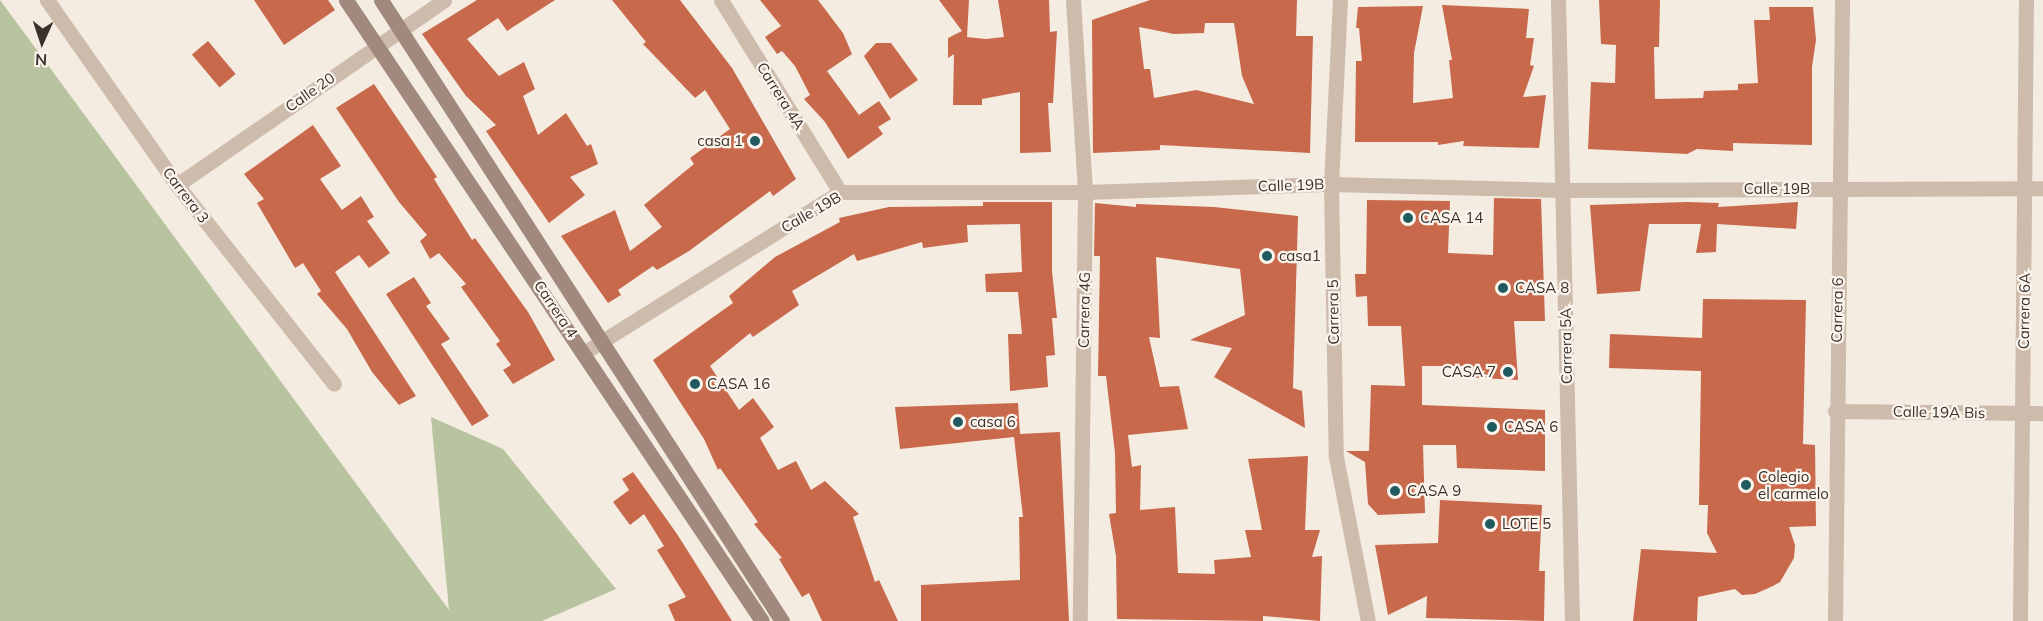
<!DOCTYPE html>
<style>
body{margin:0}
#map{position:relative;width:2043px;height:621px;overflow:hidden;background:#f4ebe1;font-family:Mulish,sans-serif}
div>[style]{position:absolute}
.green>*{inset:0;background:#b8c4a0}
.building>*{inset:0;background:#c8694b;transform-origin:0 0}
.minor>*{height:15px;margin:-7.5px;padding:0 7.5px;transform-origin:7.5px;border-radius:7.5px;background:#cdbbac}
.secondary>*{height:15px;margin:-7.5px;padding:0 7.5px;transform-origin:7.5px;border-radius:7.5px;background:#a18a7d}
.dots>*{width:16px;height:16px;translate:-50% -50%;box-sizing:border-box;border:3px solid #fbf5ee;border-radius:50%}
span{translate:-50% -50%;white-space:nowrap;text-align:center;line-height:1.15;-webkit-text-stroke:4.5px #fbf5ee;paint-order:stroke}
.street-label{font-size:15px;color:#3b302b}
.poi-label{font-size:15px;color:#3b302b}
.right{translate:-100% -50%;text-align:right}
.left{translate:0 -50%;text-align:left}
.north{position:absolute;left:12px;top:12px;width:60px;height:60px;-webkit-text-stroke:4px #fbf5ee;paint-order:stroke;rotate:183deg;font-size:16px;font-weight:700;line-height:24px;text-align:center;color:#3b302b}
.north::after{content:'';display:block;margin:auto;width:21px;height:27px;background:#3b302b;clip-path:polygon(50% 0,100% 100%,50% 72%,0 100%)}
</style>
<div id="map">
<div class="green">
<div style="clip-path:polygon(0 0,449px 610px,431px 417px,503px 449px,616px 589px,542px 621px,0 621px)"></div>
</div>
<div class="building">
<div style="clip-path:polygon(254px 0,328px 0,335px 10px,284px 45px)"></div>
<div style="clip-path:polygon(477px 0,555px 0,507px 31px,498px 18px,467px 39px,499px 76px,524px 62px,535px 89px,523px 96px,538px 135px,566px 113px,587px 146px,591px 144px,598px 164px,570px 177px,585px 195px,549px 223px,486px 131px,496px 125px,466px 96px,422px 34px)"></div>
<div style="clip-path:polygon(612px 0,680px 0,732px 68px,796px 179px,773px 196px,770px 191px,689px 251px,657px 270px,653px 266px,618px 290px,621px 295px,608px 303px,561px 236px,615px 210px,630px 251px,662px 227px,644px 205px,694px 164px,690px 158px,730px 129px,705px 90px,695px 98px,643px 44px,646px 42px)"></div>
<div style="clip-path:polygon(760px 0,818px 0,843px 33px,852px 54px,827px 71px,859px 115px,879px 101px,891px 119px,878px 127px,883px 134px,848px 159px,825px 122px,804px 99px,810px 95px,795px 66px,782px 51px,777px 54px,765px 37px,781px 26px)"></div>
<div style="clip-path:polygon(939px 0,969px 0,967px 37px,986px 39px,1004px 37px,998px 0,1049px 0,1050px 32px,1057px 31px,1053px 103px,1048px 103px,1051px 152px,1020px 153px,1020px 92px,982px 99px,982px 105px,953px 105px,954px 54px,948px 58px,948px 38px,962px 31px)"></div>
<div style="clip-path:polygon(evenodd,1150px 0,1297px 0,1296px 36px,1313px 36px,1310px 153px,1160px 145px,1160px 150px,1093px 153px,1092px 20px,1150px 0,1205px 23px,1234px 23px,1242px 76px,1254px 104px,1196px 90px,1154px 98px,1150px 69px,1144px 69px,1139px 27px,1174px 34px,1204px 33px,1205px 23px)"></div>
<div style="clip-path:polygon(1599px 0,1660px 0,1659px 47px,1654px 47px,1655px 99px,1703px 98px,1704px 91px,1738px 90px,1738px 84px,1758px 83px,1754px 20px,1770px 20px,1769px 7px,1813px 7px,1816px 40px,1812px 67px,1812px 145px,1733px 143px,1733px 151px,1697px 149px,1687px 154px,1588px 149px,1591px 82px,1615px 83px,1616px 45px,1601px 44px)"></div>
<div style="clip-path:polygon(1442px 5px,1529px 9px,1526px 38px,1534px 38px,1530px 65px,1534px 66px,1523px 97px,1546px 95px,1539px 148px,1463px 146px,1464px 141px,1438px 145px,1438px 142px,1355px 142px,1356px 61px,1362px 61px,1359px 28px,1356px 28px,1358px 7px,1423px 6px,1414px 53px,1413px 103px,1453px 98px,1449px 60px,1452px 60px)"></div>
<div style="left:208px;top:41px;width:43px;height:21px;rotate:50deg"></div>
<div style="clip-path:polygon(876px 43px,891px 43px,918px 80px,890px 99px,864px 56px)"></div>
<div style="clip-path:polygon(374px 84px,437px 177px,434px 179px,472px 240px,475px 238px,528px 312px,555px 360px,513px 384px,503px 370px,511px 365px,496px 344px,500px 341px,461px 287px,466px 284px,439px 253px,430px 259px,420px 241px,427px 235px,399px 202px,336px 108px)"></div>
<div style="clip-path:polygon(313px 125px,341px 166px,320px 179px,342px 210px,361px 196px,374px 217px,367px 221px,390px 253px,369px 268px,359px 255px,335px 272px,416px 396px,399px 405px,372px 372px,347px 329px,317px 294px,321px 291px,303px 263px,295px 268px,257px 203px,264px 199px,244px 174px)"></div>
<div style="clip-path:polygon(1494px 198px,1541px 199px,1545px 321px,1514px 321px,1518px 380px,1463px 377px,1463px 366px,1422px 366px,1422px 405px,1545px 410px,1545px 471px,1457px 468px,1456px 445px,1423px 445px,1425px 513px,1378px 515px,1368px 504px,1365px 462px,1346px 451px,1369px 451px,1371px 385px,1405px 386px,1401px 326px,1368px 326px,1367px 296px,1356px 297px,1355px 274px,1366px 274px,1367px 200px,1450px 201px,1448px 253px,1493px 255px)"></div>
<div style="clip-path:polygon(983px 202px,1052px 202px,1052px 271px,1057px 318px,1052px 318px,1055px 355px,1046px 356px,1048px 387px,1010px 391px,1008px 334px,1022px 334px,1018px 292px,986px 292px,985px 274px,1022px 272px,1020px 224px,967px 225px,968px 242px,923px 248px,922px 242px,857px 261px,854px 254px,792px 291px,799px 305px,753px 337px,750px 333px,710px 366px,739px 410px,753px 398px,774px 427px,760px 438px,778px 470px,796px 461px,811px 490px,825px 481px,859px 514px,853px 517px,875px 582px,879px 580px,898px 621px,822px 621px,809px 593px,802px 597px,779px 559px,782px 558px,754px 524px,758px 522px,720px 468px,718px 470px,704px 439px,653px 360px,733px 303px,729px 296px,775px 257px,840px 222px,839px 218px,889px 207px,983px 206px)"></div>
<div style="clip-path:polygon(1687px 202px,1719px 203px,1718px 207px,1798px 202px,1796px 229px,1717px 224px,1716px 252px,1696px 253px,1701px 224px,1649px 224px,1640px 291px,1597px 294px,1590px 205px)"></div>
<div style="clip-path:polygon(1095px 203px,1136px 207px,1136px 204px,1214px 207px,1298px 216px,1293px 388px,1302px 391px,1305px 428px,1214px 377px,1232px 348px,1190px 340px,1245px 315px,1240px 269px,1156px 257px,1160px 338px,1149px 337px,1160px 387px,1179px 386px,1188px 429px,1128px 435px,1132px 467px,1141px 465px,1140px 510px,1175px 507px,1178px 573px,1215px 574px,1214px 560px,1251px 557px,1245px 530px,1262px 530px,1248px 459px,1308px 456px,1305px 530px,1320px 530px,1312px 557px,1322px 556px,1320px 621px,1263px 616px,1263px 621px,1117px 619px,1116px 556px,1109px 514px,1116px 513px,1115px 453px,1106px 376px,1098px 376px,1100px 256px,1094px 256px)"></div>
<div style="clip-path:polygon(414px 277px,431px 303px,426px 306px,450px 339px,441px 344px,489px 416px,472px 426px,386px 294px)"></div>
<div style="clip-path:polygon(1703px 299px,1806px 300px,1803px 444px,1815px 445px,1816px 526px,1789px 527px,1795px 545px,1794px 558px,1780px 582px,1773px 586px,1755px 594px,1742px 595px,1735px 589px,1698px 597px,1697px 621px,1633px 621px,1641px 549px,1717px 553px,1707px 533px,1708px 505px,1699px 505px,1701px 371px,1609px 368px,1610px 334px,1702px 338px)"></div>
<div style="clip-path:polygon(1018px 403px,1020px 434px,1060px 432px,1069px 621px,921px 621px,921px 585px,1020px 580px,1019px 517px,1023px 517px,1014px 437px,900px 449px,895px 407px)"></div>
<div style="clip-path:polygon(633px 472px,677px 534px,732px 621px,675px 621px,668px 605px,686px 597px,657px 550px,664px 546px,644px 514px,630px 525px,613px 502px,629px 490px,622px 479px)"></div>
<div style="clip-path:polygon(1440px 500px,1542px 505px,1539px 571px,1545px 571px,1544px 621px,1426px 618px,1427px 596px,1388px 615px,1375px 545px,1438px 543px)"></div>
</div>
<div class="minor">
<div style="left:47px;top:0;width:226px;rotate:54.9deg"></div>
<div style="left:177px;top:185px;width:253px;rotate:51.7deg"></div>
<div style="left:721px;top:0;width:226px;rotate:58.2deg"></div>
<div style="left:1073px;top:0;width:192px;rotate:86.4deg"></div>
<div style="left:1085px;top:192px;width:429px;rotate:90.7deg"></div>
<div style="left:1340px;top:0;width:184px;rotate:92.8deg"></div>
<div style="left:1331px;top:184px;width:273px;rotate:89deg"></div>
<div style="left:1336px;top:457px;width:167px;rotate:79deg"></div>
<div style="left:1558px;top:0;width:621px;rotate:88.71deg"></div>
<div style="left:177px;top:185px;width:325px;rotate:-34.7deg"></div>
<div style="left:585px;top:352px;width:301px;rotate:-32.1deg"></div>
<div style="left:840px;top:192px;width:245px"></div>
<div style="left:1085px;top:192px;width:246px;rotate:-1.9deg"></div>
<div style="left:1331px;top:184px;width:231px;rotate:1.5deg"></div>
<div style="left:1562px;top:190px;width:481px;rotate:-0.2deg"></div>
<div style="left:1835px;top:411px;width:208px;rotate:0.6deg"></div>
<div style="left:1835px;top:621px;width:621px;rotate:-89.35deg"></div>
<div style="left:2020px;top:621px;width:621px;rotate:-89.45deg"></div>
</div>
<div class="secondary">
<div style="left:346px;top:0;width:747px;rotate:56.18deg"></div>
<div style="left:381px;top:0;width:739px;rotate:57.15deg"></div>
</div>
<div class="dots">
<div style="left:755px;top:141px;background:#1f5a5e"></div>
<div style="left:1408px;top:218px;background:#1f5a5e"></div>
<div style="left:1267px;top:256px;background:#1f5a5e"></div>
<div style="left:1503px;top:288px;background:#1f5a5e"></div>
<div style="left:1508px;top:372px;background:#1f5a5e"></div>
<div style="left:695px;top:384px;background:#1f5a5e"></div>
<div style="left:958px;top:422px;background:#1f5a5e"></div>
<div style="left:1492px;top:427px;background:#1f5a5e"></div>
<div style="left:1746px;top:485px;background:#1f5a5e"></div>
<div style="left:1395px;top:491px;background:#1f5a5e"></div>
<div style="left:1490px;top:524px;background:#1f5a5e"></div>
</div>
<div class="street-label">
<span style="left:310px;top:92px;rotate:-35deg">Calle 20</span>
<span style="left:781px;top:96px;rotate:58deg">Carrera 4A</span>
<span style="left:1291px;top:185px;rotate:-2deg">Calle 19B</span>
<span style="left:1777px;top:189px">Calle 19B</span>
<span style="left:186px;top:195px;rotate:53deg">Carrera 3</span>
<span style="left:811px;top:212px;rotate:-30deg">Calle 19B</span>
<span style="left:556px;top:309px;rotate:56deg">Carrera 4</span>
<span style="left:1084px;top:310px;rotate:-89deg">Carrera 4G</span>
<span style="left:1837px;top:310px;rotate:-89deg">Carrera 6</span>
<span style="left:2024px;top:311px;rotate:-89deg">Carrera 6A</span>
<span style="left:1333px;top:312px;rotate:-91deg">Carrera 5</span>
<span style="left:1566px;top:346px;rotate:-91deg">Carrera 5A</span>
<span style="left:1939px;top:412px;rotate:1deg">Calle 19A Bis</span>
</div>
<div class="poi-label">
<span class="right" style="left:743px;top:141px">casa 1</span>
<span class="left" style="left:1420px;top:218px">CASA 14</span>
<span class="left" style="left:1279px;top:256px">casa1</span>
<span class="left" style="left:1515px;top:288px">CASA 8</span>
<span class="right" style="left:1496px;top:372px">CASA 7</span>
<span class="left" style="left:707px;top:384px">CASA 16</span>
<span class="left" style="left:970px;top:422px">casa 6</span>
<span class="left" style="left:1504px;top:427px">CASA 6</span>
<span class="left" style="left:1758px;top:485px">Colegio<br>el carmelo</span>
<span class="left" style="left:1407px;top:491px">CASA 9</span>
<span class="left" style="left:1502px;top:524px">LOTE 5</span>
</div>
<div class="north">N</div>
</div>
